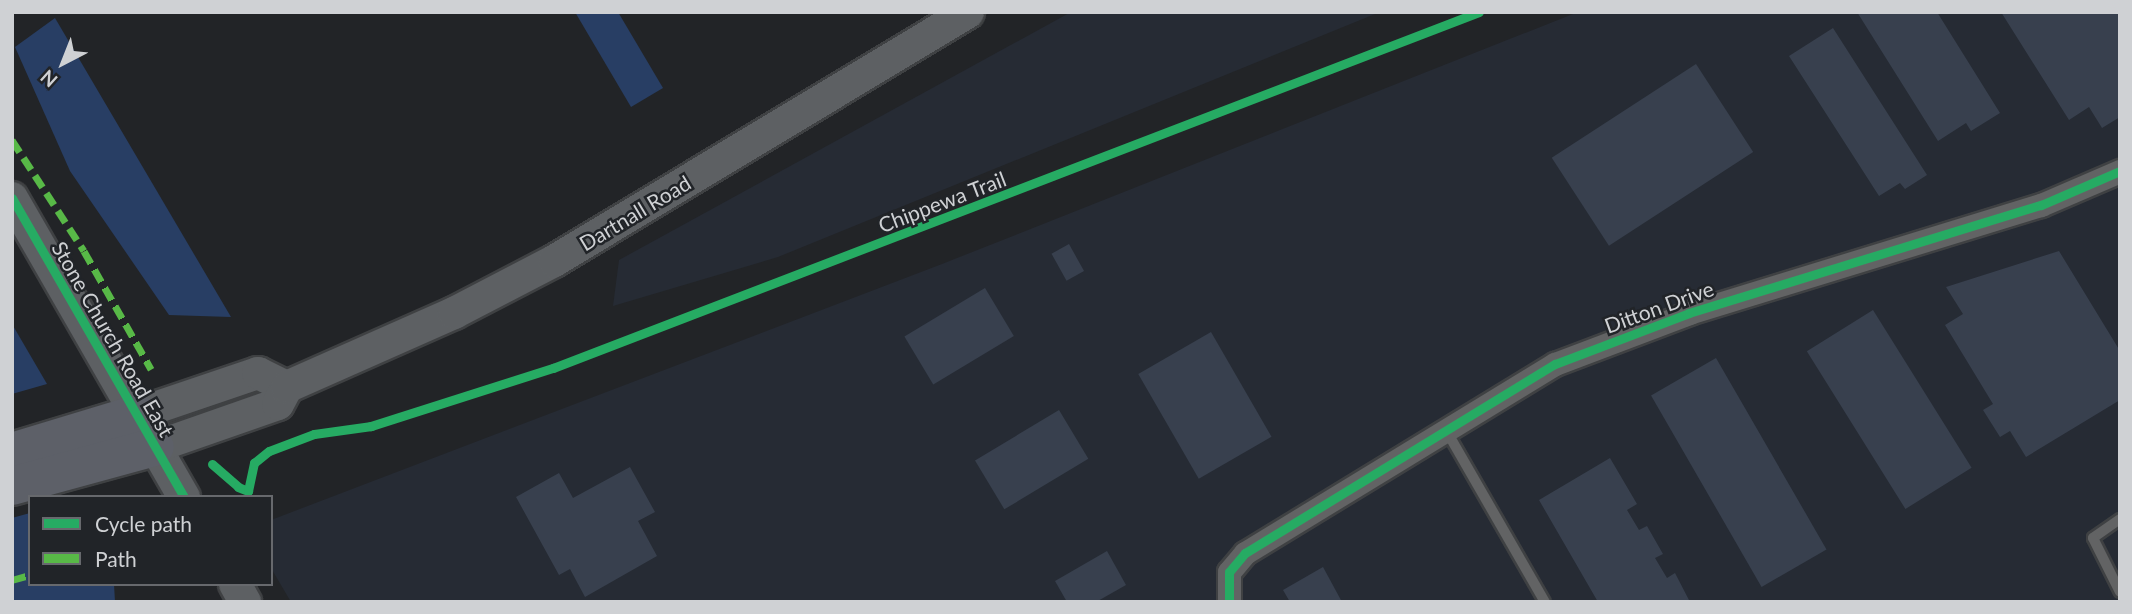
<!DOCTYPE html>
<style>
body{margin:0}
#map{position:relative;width:2132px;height:614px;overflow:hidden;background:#222427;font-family:Lato,sans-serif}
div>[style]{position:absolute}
.built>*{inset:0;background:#262b34}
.green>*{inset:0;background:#283e64}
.building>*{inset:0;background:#38404e;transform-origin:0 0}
.roads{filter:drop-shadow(2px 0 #3f4143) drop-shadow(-2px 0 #3f4143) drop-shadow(0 2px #3f4143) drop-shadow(0 -2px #3f4143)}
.lane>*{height:10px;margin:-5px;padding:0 5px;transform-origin:5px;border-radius:5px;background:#626364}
.street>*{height:23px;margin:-11.5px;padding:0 11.5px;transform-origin:11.5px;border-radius:11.5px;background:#626364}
.secondary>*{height:32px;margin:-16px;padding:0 16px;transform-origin:16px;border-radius:16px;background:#5d6063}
.highway>*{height:38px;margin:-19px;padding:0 19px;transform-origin:19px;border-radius:19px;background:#5d6068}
.quiet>*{height:7px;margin-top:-3.5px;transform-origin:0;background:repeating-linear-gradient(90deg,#58b947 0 14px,transparent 0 21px)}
.cycleway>*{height:9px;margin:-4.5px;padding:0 4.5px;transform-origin:4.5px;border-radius:4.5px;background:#26ab63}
span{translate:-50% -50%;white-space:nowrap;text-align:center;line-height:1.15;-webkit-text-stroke:5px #212428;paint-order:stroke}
.street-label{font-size:21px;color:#cfd1d4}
.frame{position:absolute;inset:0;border:14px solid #cfd1d4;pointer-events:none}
.legend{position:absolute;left:28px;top:495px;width:245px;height:91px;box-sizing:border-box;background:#212428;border:2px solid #67696d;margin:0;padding:9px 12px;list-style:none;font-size:21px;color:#cfd1d4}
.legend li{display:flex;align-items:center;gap:14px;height:35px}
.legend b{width:35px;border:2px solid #67696d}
.north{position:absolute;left:28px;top:28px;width:70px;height:70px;-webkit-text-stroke:5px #212428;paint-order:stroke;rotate:222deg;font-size:19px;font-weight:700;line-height:28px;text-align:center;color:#cfd1d4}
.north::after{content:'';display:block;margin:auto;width:24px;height:32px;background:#cfd1d4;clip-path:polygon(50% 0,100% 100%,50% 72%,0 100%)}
</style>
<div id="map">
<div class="built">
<div style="clip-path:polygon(1071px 12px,1380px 12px,778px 257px,613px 306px,619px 260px)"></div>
<div style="clip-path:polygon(1578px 12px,2120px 12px,2120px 602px,291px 602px,271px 568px,271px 520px,942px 264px)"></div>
</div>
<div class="green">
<div style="clip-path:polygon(575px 12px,618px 12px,663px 88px,631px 107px)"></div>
<div style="clip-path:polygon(55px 18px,231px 317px,169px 315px,70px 171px,15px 47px)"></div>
<div style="clip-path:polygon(12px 324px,47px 384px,12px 394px)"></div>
<div style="clip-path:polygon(30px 513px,30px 584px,114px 584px,115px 602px,12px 602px,12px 518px)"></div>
</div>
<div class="building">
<div style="clip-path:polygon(1857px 12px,1937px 12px,2000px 113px,1971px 131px,1966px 123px,1938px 141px)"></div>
<div style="clip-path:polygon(2001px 12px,2120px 12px,2120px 117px,2102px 128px,2089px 107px,2069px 120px)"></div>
<div style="clip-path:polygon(1833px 28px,1927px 175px,1905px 189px,1900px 183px,1879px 196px,1789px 56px)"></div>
<div style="left:1696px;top:64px;width:105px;height:172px;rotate:57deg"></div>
<div style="left:1069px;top:244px;width:31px;height:20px;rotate:61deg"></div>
<div style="clip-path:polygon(2059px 251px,2120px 351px,2120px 400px,2026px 457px,2010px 431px,2000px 437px,1983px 410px,1993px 404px,1945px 325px,1963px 314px,1946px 287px)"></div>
<div style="left:985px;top:288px;width:56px;height:94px;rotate:59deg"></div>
<div style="left:1873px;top:310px;width:186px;height:78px;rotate:58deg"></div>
<div style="left:1211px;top:332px;width:121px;height:84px;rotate:60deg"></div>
<div style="left:1716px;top:358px;width:221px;height:75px;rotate:60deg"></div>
<div style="left:1059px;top:410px;width:57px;height:98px;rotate:59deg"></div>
<div style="clip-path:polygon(1610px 458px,1637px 504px,1627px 510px,1639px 530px,1647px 526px,1663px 554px,1655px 558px,1667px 578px,1675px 573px,1690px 602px,1598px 602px,1539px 500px)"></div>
<div style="clip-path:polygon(630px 467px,655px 512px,638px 521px,657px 556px,585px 597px,570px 569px,559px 575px,516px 497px,559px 473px,573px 498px)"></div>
<div style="clip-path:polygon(1107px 551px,1126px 585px,1096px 602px,1067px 602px,1055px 581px)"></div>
<div style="clip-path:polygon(1323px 567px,1342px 602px,1290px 602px,1283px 590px)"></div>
</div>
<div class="roads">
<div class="lane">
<div style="left:1446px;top:430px;width:198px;rotate:60.1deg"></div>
<div style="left:2120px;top:519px;width:33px;rotate:145deg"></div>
<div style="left:2093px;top:538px;width:60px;rotate:63.4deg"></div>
</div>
<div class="street">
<div style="left:1229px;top:602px;width:30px;rotate:-90deg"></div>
<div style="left:1229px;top:572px;width:25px;rotate:-50deg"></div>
<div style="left:1245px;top:553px;width:363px;rotate:-31.4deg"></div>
<div style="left:1555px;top:364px;width:143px;rotate:-20.8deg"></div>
<div style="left:1689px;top:313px;width:368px;rotate:-17.1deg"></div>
<div style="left:2041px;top:205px;width:86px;rotate:-23.3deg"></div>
</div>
<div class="secondary">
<div style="left:12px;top:198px;width:345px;rotate:60.1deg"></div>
<div style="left:137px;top:414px;width:128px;rotate:-18.7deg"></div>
<div style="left:258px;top:373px;width:32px;rotate:26deg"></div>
<div style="left:155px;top:447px;width:130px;rotate:-19.3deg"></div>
<div style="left:278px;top:404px;width:19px;rotate:-62deg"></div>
<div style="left:287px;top:387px;width:183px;rotate:-23.9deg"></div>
<div style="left:454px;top:313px;width:113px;rotate:-27.5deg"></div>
<div style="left:554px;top:261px;width:483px;rotate:-31deg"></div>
<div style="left:235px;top:584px;width:21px;rotate:61deg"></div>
</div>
<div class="highway">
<div style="left:12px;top:452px;width:131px;rotate:-16.9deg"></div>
<div style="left:12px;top:486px;width:148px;rotate:-15.3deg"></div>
</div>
</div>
<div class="quiet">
<div style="left:12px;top:140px;width:132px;rotate:57deg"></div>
<div style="left:84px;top:251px;width:136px;rotate:60.4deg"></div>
<div style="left:12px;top:580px;width:19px;rotate:-16deg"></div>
</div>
<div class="cycleway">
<div style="left:12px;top:198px;width:345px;rotate:60.1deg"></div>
<div style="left:212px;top:464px;width:35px;rotate:41deg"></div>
<div style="left:238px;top:487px;width:11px;rotate:22deg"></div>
<div style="left:248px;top:491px;width:29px;rotate:-78deg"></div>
<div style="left:254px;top:463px;width:19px;rotate:-39deg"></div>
<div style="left:269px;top:451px;width:48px;rotate:-20.7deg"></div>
<div style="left:314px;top:434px;width:58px;rotate:-8deg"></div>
<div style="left:371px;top:426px;width:191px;rotate:-17.7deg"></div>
<div style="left:553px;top:368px;width:992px;rotate:-21.03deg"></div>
<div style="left:1229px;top:602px;width:30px;rotate:-90deg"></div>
<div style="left:1229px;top:572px;width:25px;rotate:-50deg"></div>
<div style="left:1245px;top:553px;width:363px;rotate:-31.4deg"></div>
<div style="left:1555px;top:364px;width:143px;rotate:-20.8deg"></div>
<div style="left:1689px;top:313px;width:368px;rotate:-17.1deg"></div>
<div style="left:2041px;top:205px;width:86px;rotate:-23.3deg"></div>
</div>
<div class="street-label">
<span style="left:942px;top:202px;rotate:-21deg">Chippewa Trail</span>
<span style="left:635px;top:213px;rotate:-31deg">Dartnall Road</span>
<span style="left:1659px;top:307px;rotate:-20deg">Ditton Drive</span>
<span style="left:113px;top:339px;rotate:60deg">Stone Church Road East</span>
</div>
<div class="frame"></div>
<ul class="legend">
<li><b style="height:9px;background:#26ab63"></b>Cycle path</li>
<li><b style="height:9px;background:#58b947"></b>Path</li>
</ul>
<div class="north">N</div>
</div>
